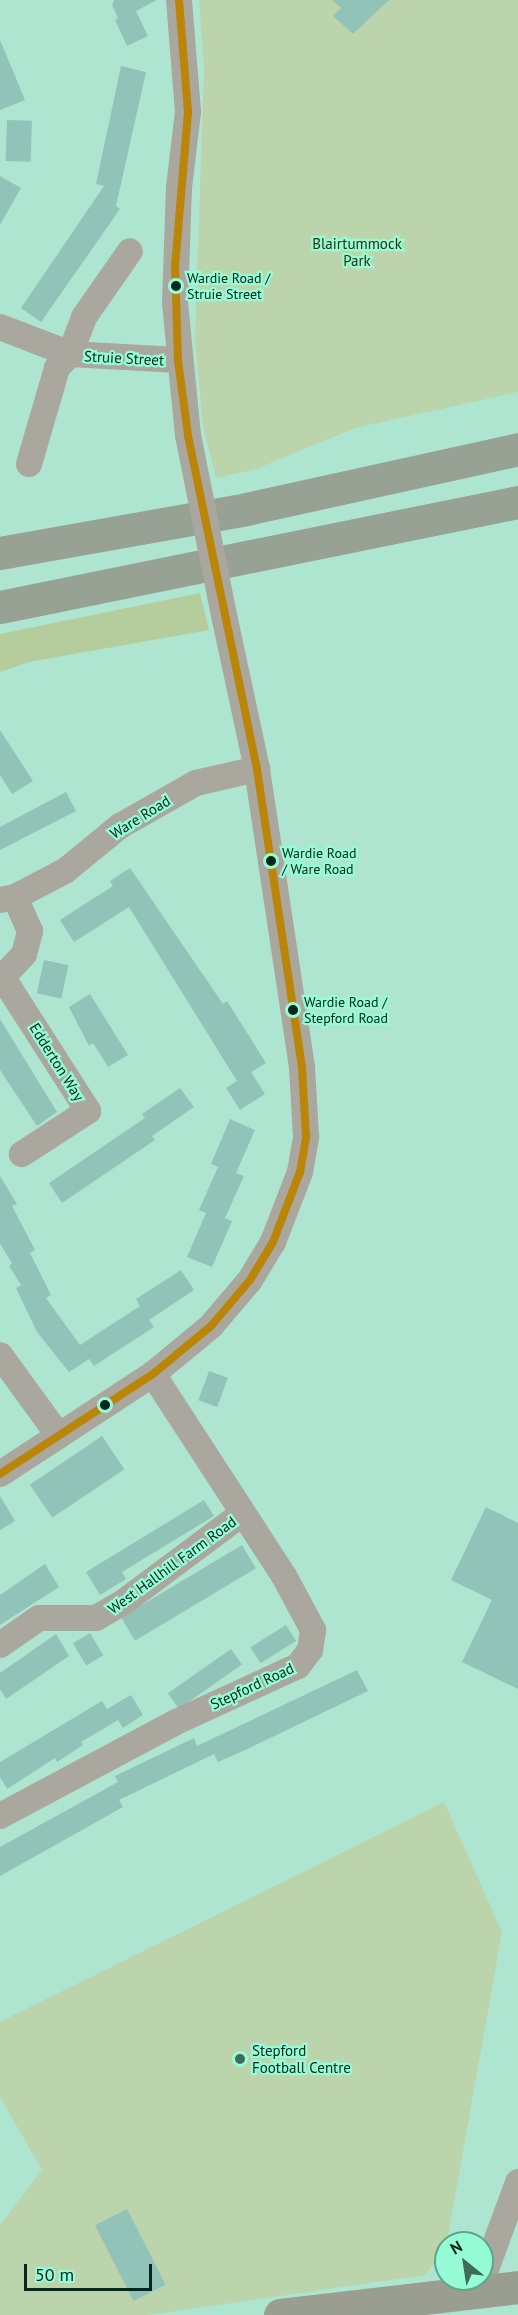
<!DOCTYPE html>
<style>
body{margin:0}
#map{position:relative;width:518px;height:2315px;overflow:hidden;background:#ade5d0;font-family:"PT Sans",sans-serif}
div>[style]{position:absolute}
.green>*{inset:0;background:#bbd4ab}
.forest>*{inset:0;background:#b5cd9d}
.building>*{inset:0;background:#92c3b8;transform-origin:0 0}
.minor>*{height:26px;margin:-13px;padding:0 13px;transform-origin:13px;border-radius:13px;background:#a9a79e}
.major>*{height:33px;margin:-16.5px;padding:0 16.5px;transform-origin:16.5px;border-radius:16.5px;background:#999e91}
.highway>*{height:33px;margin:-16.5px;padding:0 16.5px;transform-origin:16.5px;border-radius:16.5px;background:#97a294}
.minor-bridge>*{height:26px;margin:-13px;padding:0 13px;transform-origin:13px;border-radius:13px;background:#a9a79e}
.bus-1>*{height:8px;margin:-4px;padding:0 4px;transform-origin:4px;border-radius:4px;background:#bb8607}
.dots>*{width:16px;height:16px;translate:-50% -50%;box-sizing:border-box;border:3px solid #96fcd6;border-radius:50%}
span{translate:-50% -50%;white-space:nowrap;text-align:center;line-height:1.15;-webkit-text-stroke:4.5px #96fcd6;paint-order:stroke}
.bus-label{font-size:14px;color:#06271d}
.left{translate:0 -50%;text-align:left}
.park-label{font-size:15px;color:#2e2e0e}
.street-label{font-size:15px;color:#06271d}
.poi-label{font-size:15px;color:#06271d}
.north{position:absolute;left:434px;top:2231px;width:60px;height:60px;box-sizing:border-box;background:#96fcd6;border:2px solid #5ca78c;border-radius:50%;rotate:330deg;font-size:16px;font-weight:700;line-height:24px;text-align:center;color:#06271d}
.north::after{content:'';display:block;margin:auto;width:21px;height:27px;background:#406a5c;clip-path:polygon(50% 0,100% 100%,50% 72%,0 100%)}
.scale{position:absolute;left:24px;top:2264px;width:128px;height:27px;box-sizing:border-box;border:3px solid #06271d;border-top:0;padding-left:8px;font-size:18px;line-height:21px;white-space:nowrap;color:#06271d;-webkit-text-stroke:4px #96fcd6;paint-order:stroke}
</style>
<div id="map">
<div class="green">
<div style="clip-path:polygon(199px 0,518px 0,518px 392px,355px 428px,256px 469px,216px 478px,203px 426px,195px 340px,204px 69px)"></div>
<div style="clip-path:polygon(444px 1802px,502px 1932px,446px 2247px,425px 2275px,148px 2315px,0 2315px,0 2225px,42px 2170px,0 2097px,0 2022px)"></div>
</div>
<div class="forest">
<div style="clip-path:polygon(200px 593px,209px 630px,29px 662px,0 672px,0 634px)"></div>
</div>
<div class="building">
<div style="clip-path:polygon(114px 0,157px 0,136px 11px,148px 36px,127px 46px,115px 20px,118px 18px,112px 5px)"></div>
<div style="clip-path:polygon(332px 0,389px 0,353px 34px,333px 16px,341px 8px)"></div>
<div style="clip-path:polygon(0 40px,25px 100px,0 110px)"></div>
<div style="clip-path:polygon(121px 66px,146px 72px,116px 206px,120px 209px,41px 322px,21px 308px,104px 186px,96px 184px)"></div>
<div style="left:7px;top:120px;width:25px;height:41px;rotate:2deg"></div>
<div style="clip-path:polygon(0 176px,21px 188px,0 225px)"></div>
<div style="clip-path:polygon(0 730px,33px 781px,12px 794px,0 775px)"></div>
<div style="clip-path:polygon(66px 792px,76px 811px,0 850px,0 827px)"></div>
<div style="clip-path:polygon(130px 868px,223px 1004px,227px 1001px,266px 1063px,251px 1072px,265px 1094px,240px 1110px,226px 1088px,237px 1081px,129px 907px,74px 942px,60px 920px,113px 886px,110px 881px)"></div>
<div style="left:44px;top:960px;width:25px;height:34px;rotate:12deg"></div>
<div style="clip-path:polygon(90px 994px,128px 1055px,108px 1067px,93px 1043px,89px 1046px,69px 1007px)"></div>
<div style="clip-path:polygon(0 1019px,57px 1112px,37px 1126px,0 1070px)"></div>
<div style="clip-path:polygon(180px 1088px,194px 1107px,152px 1136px,155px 1140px,62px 1203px,49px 1183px,145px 1118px,142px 1114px)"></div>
<div style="clip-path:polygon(230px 1119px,255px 1130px,236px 1173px,244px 1176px,225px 1218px,232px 1221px,212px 1267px,187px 1257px,206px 1213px,199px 1210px,218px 1167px,211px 1164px)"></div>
<div style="clip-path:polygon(0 1176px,17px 1204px,12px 1206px,35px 1250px,30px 1253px,51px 1295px,46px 1298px,80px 1345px,140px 1306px,136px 1299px,181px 1270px,194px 1290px,149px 1320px,154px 1327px,94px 1366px,89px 1359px,69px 1372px,37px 1332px,16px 1288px,21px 1285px,9px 1266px,12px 1263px,0 1244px)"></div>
<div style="left:209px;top:1371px;width:20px;height:31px;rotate:20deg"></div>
<div style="left:102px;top:1436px;width:40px;height:87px;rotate:56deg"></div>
<div style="clip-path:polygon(0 1496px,15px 1521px,0 1530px)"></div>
<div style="clip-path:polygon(204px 1500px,214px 1516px,122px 1572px,126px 1579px,100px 1595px,86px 1572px)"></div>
<div style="clip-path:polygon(486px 1507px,518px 1523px,518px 1689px,462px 1662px,492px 1600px,451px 1580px)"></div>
<div style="left:242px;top:1545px;width:27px;height:141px;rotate:59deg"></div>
<div style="clip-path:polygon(45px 1564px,59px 1587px,0 1625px,0 1595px)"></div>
<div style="left:286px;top:1625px;width:19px;height:42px;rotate:58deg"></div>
<div style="left:90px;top:1633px;width:26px;height:20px;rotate:59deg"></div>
<div style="clip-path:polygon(56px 1634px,69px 1656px,6px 1699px,0 1689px,0 1673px)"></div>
<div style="left:231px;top:1649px;width:19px;height:77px;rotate:55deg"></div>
<div style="clip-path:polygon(357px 1670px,368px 1691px,243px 1751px,218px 1762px,214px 1754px,119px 1800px,123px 1807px,0 1876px,0 1847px,118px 1782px,115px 1776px,194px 1738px,197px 1746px)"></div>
<div style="clip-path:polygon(131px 1695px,143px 1715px,123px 1728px,118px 1720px,81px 1742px,83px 1745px,57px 1762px,55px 1758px,7px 1789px,0 1777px,0 1762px,102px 1701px,107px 1709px)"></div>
<div style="left:127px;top:2209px;width:85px;height:36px;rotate:63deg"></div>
</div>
<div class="minor">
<div style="left:179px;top:0;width:112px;rotate:85.4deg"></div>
<div style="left:188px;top:112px;width:77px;rotate:96.8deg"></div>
<div style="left:179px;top:188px;width:115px;rotate:92deg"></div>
<div style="left:175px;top:303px;width:133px;rotate:84.4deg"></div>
<div style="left:0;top:327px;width:75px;rotate:21.1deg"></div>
<div style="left:70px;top:354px;width:108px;rotate:3.2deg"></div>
<div style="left:29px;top:464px;width:100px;rotate:-73.7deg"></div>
<div style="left:57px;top:368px;width:19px;rotate:-47deg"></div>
<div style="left:70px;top:354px;width:40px;rotate:-69deg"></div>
<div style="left:84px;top:317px;width:80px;rotate:-55.1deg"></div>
<div style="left:0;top:900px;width:15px;rotate:-11deg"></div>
<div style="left:15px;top:897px;width:56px;rotate:-27.5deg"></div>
<div style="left:65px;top:871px;width:71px;rotate:-39.3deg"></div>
<div style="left:120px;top:826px;width:87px;rotate:-29.5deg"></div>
<div style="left:196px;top:783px;width:63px;rotate:-12.9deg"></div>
<div style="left:3px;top:978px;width:158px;rotate:57.4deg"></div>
<div style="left:88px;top:1111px;width:79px;rotate:146.9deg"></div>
<div style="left:0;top:980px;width:35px;rotate:-47deg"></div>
<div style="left:24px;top:954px;width:24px;rotate:-75deg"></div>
<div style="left:30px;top:931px;width:37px;rotate:-114deg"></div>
<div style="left:0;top:1355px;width:100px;rotate:53.9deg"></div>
<div style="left:0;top:1474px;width:183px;rotate:-33.2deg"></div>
<div style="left:153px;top:1374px;width:75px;rotate:-39.6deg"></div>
<div style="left:211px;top:1326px;width:60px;rotate:-49.7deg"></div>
<div style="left:250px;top:1280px;width:44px;rotate:-58.8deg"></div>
<div style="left:273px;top:1242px;width:75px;rotate:-68.9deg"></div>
<div style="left:300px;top:1172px;width:36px;rotate:-80deg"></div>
<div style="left:306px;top:1137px;width:70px;rotate:-93.3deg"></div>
<div style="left:302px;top:1067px;width:301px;rotate:-98.6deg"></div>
<div style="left:257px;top:769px;width:152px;rotate:-102.1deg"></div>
<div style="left:0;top:1645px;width:47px;rotate:-34.7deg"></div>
<div style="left:39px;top:1618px;width:57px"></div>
<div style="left:96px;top:1618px;width:34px;rotate:-30deg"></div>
<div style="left:125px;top:1601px;width:147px;rotate:-36.7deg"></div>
<div style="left:0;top:1816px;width:197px;rotate:-28.1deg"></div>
<div style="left:174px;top:1723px;width:136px;rotate:-24.7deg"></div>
<div style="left:298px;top:1666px;width:20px;rotate:-53deg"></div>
<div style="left:310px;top:1650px;width:20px;rotate:-81deg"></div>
<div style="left:313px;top:1630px;width:61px;rotate:-118.2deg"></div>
<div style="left:284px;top:1576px;width:241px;rotate:-123deg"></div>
<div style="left:478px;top:2291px;width:116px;rotate:-69.8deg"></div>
</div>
<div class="major">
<div style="left:280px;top:2315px;width:240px;rotate:-6.7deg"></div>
</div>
<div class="highway">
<div style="left:0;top:553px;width:250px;rotate:-10.1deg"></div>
<div style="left:246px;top:509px;width:279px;rotate:-12.4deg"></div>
<div style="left:0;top:607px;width:529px;rotate:-11.46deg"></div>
</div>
<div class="minor-bridge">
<div style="left:188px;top:435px;width:189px;rotate:78.7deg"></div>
</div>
<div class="bus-1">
<div style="left:0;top:1474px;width:183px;rotate:-33.2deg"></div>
<div style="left:153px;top:1374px;width:75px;rotate:-39.6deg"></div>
<div style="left:211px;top:1326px;width:60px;rotate:-49.7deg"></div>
<div style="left:250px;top:1280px;width:44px;rotate:-58.8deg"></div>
<div style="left:273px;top:1242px;width:75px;rotate:-68.9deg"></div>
<div style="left:300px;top:1172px;width:36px;rotate:-80deg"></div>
<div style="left:306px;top:1137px;width:70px;rotate:-93.3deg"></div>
<div style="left:302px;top:1067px;width:301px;rotate:-98.6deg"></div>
<div style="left:257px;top:769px;width:341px;rotate:-101.7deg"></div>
<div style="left:188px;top:435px;width:76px;rotate:-97.6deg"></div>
<div style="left:178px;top:360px;width:93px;rotate:-91.8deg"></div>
<div style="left:175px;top:267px;width:156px;rotate:-85.2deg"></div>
<div style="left:188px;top:112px;width:112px;rotate:-94.6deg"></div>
</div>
<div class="dots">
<div style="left:176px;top:286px;background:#06271d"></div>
<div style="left:271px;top:861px;background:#06271d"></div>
<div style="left:293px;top:1010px;background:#06271d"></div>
<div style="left:105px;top:1405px;background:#06271d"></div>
<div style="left:240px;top:2059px;background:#406a5c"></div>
</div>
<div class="bus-label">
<span class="left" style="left:187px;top:286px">Wardie Road /<br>Struie Street</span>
<span class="left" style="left:282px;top:861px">Wardie Road<br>/ Ware Road</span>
<span class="left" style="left:304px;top:1010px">Wardie Road /<br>Stepford Road</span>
</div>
<div class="park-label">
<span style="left:357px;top:252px">Blairtummock<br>Park</span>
</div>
<div class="street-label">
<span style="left:124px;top:358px;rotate:3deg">Struie Street</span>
<span style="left:140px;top:817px;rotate:-32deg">Ware Road</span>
<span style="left:57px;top:1062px;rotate:58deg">Edderton Way</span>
<span style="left:172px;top:1565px;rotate:-36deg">West Hallhill Farm Road</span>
<span style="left:252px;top:1686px;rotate:-25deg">Stepford Road</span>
</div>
<div class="poi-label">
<span class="left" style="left:252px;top:2059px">Stepford<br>Football Centre</span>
</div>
<div class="north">N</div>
<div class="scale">50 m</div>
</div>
